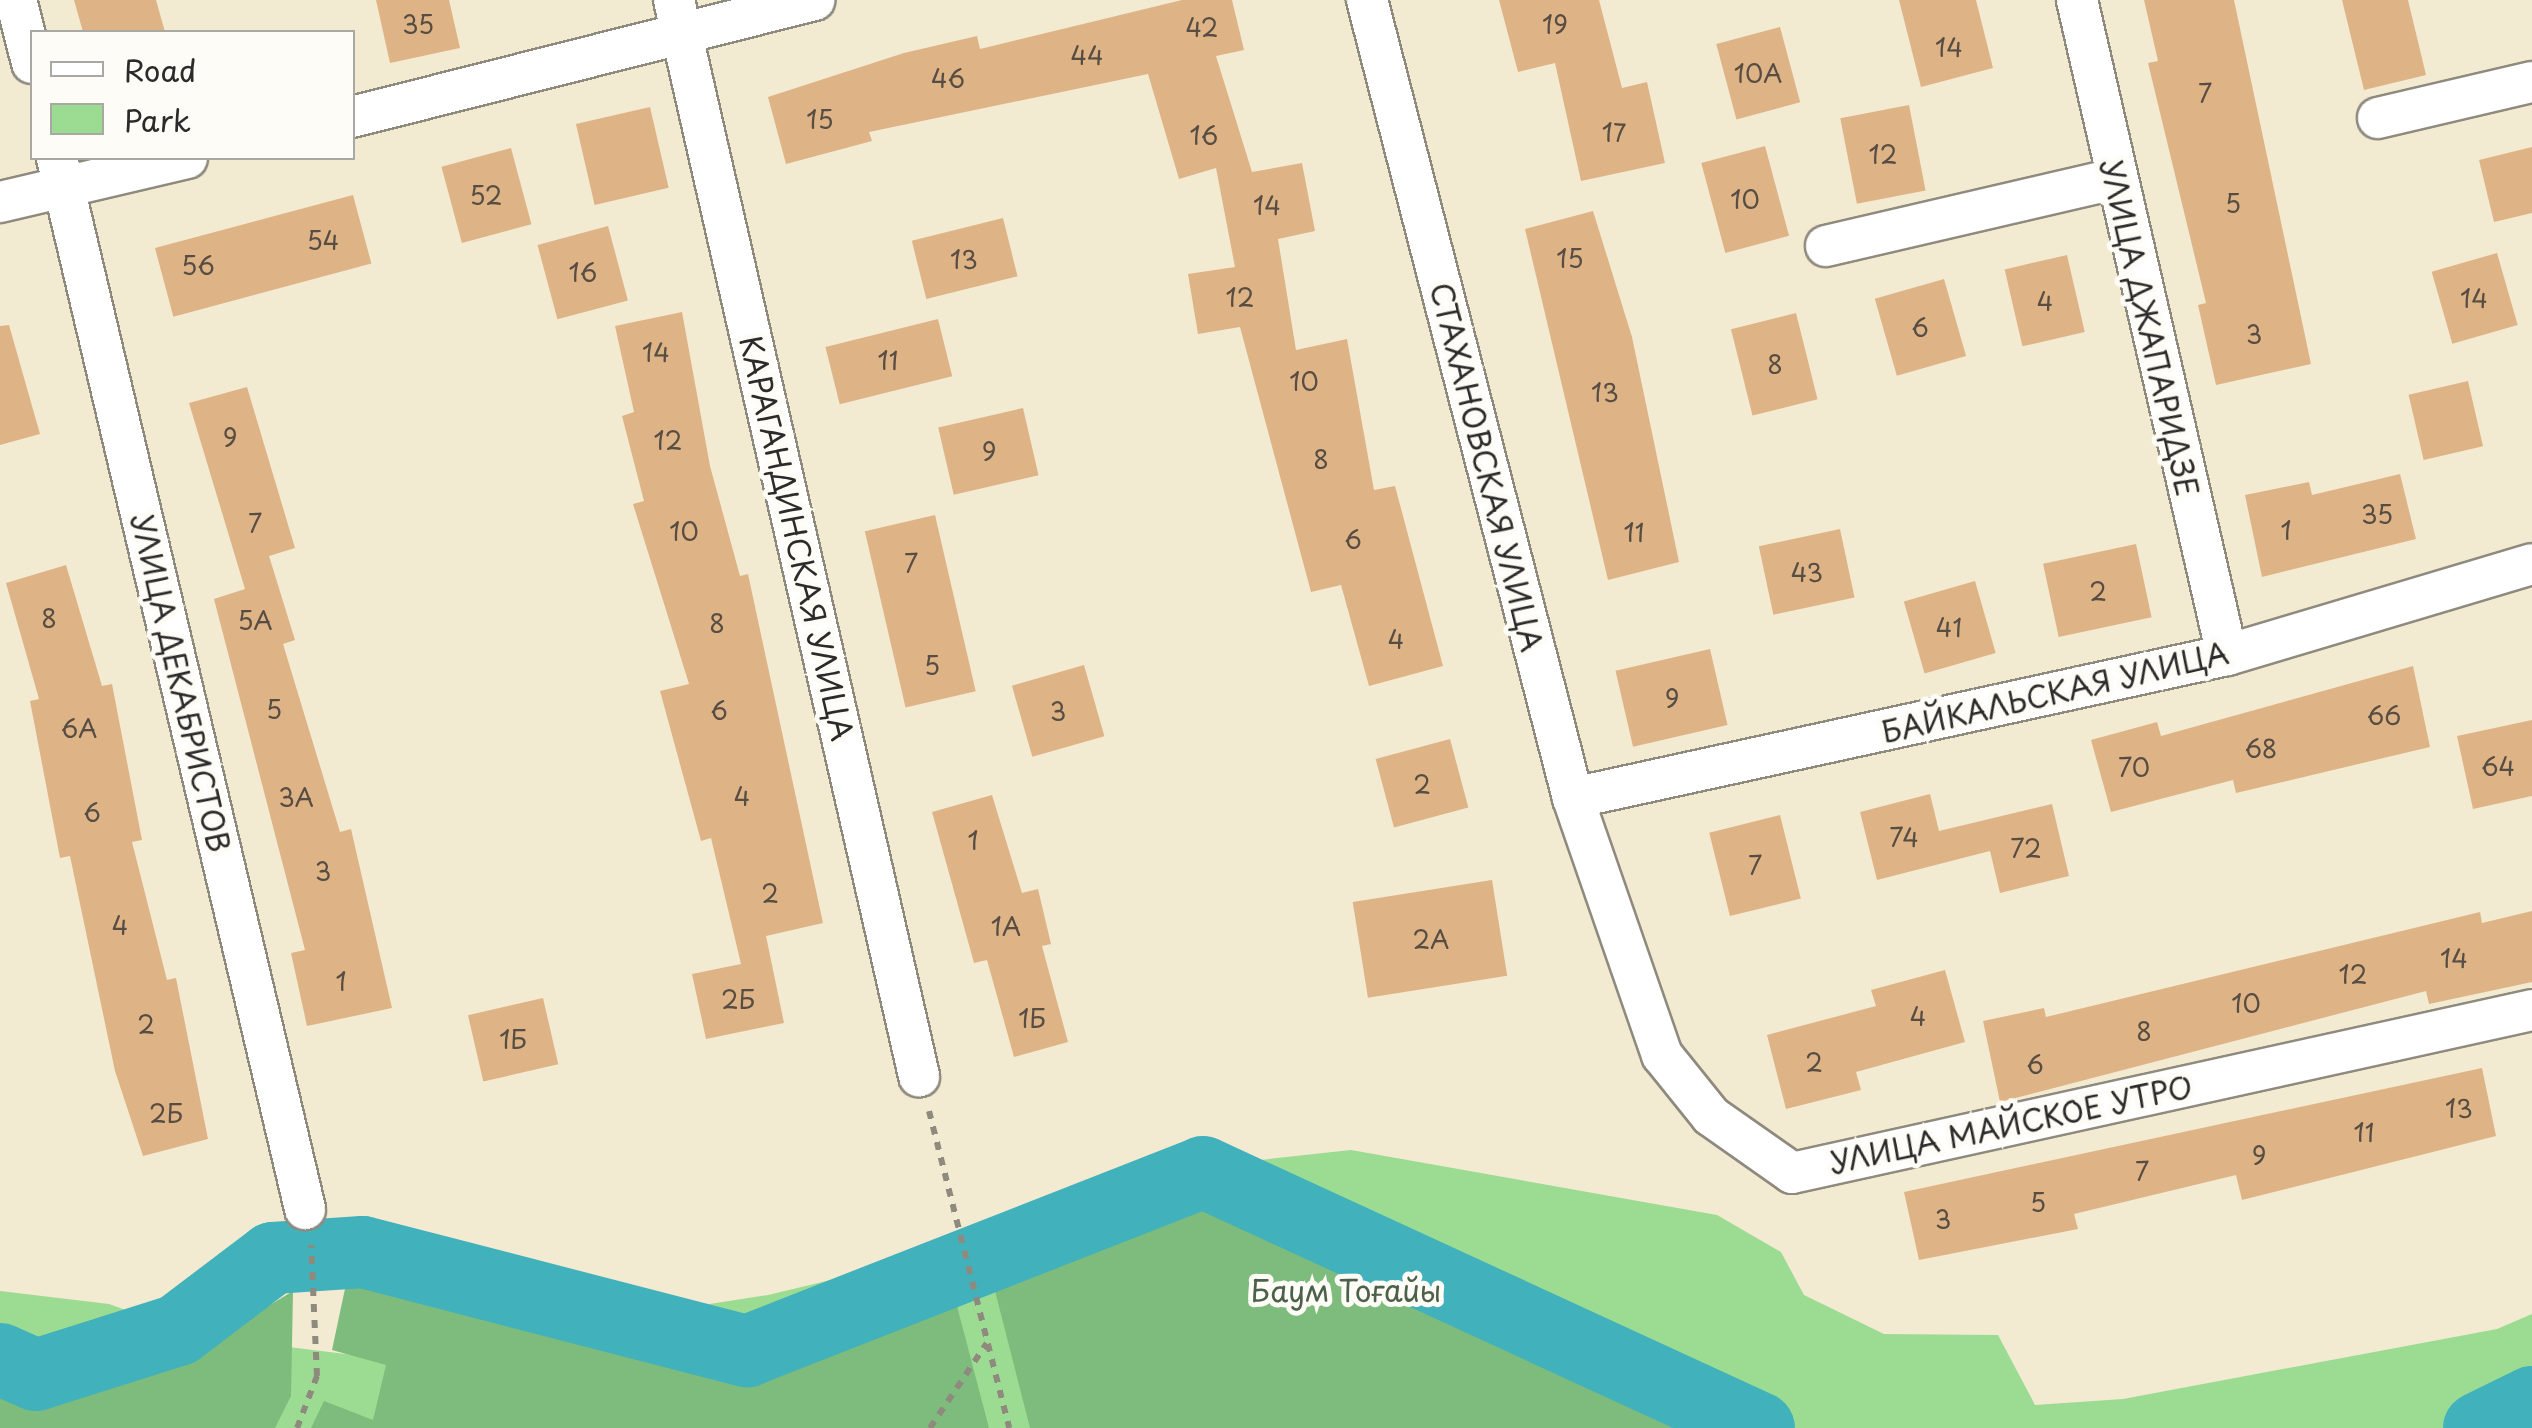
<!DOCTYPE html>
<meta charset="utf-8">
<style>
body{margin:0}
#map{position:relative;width:2532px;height:1428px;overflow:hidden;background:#f3ead2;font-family:"Playpen Sans",sans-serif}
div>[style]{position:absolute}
.green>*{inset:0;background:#9cdc92}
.forest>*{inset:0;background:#7dbc7c}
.river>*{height:72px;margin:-36px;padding:0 36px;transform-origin:36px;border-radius:36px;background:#41b1bb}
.building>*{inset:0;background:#deb487;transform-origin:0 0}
.path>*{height:6px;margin-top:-3px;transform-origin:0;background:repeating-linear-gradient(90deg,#8f8a7e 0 8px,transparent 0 16px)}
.roads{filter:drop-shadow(2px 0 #8f8a7e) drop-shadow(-2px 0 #8f8a7e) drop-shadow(0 2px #8f8a7e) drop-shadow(0 -2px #8f8a7e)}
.minor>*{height:40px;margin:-20px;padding:0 20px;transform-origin:20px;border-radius:20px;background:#fff}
span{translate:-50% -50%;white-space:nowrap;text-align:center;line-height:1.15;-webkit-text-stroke:10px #fdfcf7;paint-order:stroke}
.number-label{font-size:25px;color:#584d42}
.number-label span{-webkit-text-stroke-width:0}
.street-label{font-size:30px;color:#2b2b2b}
.park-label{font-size:30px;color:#4d604a}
.legend{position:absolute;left:30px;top:30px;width:325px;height:130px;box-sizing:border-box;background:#fdfcf7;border:2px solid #a9a8a5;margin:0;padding:12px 18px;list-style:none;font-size:30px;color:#2b2b2b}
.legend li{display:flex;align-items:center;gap:20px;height:50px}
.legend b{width:50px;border:2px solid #a9a8a5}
</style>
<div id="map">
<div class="green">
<div style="clip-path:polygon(1351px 1150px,1717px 1215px,1781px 1252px,1804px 1295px,1884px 1334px,1998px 1335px,2035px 1405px,2123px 1399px,2497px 1329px,2532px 1314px,2532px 1428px,0 1428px,0 1291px,109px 1304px,198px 1336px,370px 1357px,768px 1295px,1094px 1217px,1223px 1164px)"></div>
</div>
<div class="forest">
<div style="clip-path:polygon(1195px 1207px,1687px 1428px,1030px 1428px,993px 1283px)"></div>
<div style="clip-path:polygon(382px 1281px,747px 1386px,957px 1306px,989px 1428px,311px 1428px,324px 1401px,373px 1420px,386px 1365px,332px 1350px,346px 1284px)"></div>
<div style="clip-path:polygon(293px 1291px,291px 1396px,275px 1428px,0 1428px,0 1391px,37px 1409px,186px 1356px)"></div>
</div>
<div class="river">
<div style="left:0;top:1359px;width:39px;rotate:24deg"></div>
<div style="left:36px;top:1375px;width:149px;rotate:-17.6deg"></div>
<div style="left:178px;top:1330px;width:119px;rotate:-37.2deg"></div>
<div style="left:273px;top:1258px;width:90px;rotate:-3.8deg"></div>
<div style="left:363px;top:1252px;width:397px;rotate:14.5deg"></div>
<div style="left:747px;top:1351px;width:490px;rotate:-21.4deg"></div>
<div style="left:1203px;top:1172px;width:612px;rotate:24.72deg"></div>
<div style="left:2479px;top:1428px;width:59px;rotate:-26.1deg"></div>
</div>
<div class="building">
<div style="clip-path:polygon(74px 0,156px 0,165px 32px,83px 32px)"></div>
<div style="clip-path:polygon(376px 0,449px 0,460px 48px,390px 63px)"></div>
<div style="clip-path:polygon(1182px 0,1232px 0,1244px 50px,1216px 56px,1252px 172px,1302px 163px,1315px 231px,1278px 239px,1296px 350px,1347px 339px,1374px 490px,1395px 486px,1443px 666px,1369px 686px,1341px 585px,1311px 592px,1240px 327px,1198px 334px,1188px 274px,1235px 267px,1216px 168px,1179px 179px,1148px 74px,869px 132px,872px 141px,786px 164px,768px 97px,904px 53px,977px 36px,980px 49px)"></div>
<div style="clip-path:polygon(1499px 0,1599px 0,1622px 88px,1647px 82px,1665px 163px,1581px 181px,1555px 63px,1518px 72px)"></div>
<div style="clip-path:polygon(1899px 0,1976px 0,1993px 68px,1921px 87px)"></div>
<div style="clip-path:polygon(2144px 0,2234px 0,2311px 364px,2216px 385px,2198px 305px,2206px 303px,2148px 63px,2158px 61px)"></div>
<div style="clip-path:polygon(2342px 0,2408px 0,2426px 75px,2364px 90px)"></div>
<div style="left:1780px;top:27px;width:78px;height:66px;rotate:75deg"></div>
<div style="left:1909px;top:105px;width:87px;height:70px;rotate:79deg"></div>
<div style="left:650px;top:107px;width:83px;height:76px;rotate:77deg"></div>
<div style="left:1765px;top:146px;width:93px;height:66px;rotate:75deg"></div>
<div style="clip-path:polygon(2532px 147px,2532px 213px,2494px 222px,2479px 160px)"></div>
<div style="left:511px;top:148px;width:79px;height:72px;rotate:75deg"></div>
<div style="left:353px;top:195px;width:71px;height:205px;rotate:75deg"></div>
<div style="clip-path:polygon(1593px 211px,1632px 337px,1679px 562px,1608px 580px,1525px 229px)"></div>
<div style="left:1003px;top:218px;width:60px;height:94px;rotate:76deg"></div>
<div style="left:608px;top:226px;width:77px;height:73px;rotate:75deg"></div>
<div style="left:2497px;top:253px;width:75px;height:68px;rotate:74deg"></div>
<div style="left:2067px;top:255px;width:79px;height:64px;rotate:77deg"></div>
<div style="left:1944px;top:279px;width:80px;height:72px;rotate:74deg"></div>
<div style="clip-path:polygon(682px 312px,710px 466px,740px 576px,748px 574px,823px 923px,766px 936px,784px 1023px,706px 1039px,692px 974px,741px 964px,711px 838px,701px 841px,660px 691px,689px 684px,633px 504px,644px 501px,622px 416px,634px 412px,615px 326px)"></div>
<div style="left:1796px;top:313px;width:89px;height:67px;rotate:76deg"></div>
<div style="left:938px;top:319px;width:59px;height:116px;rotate:76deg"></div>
<div style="clip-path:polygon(9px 325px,40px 434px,0 445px,0 326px)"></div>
<div style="left:2468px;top:381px;width:67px;height:61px;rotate:77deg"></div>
<div style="clip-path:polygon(247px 387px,295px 548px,269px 556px,295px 640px,283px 644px,340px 832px,351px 829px,392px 1008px,307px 1026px,291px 953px,305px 950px,214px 599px,245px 589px,189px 403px)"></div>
<div style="left:1023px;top:408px;width:69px;height:87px;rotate:77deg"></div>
<div style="clip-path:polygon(2400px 474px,2416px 539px,2262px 577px,2245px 495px,2309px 482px,2312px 495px)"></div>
<div style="left:935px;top:515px;width:181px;height:72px;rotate:77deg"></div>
<div style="left:1840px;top:529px;width:70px;height:83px;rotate:78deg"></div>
<div style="left:2136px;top:544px;width:75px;height:95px;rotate:78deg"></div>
<div style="clip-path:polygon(66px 565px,102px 686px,112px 684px,142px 840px,132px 842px,167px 980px,176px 978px,208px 1139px,143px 1156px,115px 1071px,70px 856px,60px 858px,30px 701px,39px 699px,6px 583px)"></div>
<div style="left:1975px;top:581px;width:75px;height:74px;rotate:74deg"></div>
<div style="left:1710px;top:649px;width:78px;height:97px;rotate:77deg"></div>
<div style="left:1084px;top:665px;width:74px;height:75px;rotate:74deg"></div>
<div style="clip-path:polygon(2413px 666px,2430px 747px,2236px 793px,2233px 780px,2111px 812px,2091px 740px,2157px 722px,2161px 736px)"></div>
<div style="clip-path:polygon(2532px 720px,2532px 796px,2473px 809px,2457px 736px)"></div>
<div style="left:1450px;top:739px;width:71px;height:77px;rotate:75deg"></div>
<div style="clip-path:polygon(1930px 794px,1939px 831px,2052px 804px,2069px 876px,2000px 893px,1990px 851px,1877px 880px,1860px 812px)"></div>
<div style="clip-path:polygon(992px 795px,1022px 893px,1038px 889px,1051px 944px,1042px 946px,1068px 1042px,1014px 1057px,987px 960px,974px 963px,932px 812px)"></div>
<div style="left:1780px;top:815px;width:86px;height:73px;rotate:76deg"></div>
<div style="left:1492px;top:880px;width:97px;height:141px;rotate:81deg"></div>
<div style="clip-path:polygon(2532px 911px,2532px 982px,2429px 1004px,2426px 991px,2000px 1102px,1983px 1021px,2044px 1008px,2046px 1017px,2480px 912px,2482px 923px)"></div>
<div style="clip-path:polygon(1945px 970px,1965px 1042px,1856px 1072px,1861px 1090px,1786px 1109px,1767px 1035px,1876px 1006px,1871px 990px)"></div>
<div style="left:543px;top:998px;width:68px;height:77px;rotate:77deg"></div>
<div style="clip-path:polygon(2482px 1068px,2496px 1136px,2242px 1200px,2236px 1175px,2074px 1214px,2078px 1229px,1919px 1260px,1904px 1192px)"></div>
</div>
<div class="path">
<div style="left:929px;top:1111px;width:327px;rotate:75.8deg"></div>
<div style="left:297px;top:1428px;width:56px;rotate:-69deg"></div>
<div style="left:317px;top:1376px;width:131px;rotate:-92.6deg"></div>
<div style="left:930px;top:1428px;width:102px;rotate:-56.2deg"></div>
</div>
<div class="roads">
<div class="minor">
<div style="left:16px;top:0;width:65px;rotate:75.7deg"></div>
<div style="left:674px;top:0;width:1104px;rotate:77.17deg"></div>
<div style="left:1367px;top:0;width:824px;rotate:75.53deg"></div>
<div style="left:1573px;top:798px;width:272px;rotate:70.9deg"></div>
<div style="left:1662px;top:1055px;width:78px;rotate:51.2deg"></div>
<div style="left:1711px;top:1116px;width:99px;rotate:35.1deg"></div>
<div style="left:1792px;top:1173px;width:758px;rotate:-12.42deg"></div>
<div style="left:2077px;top:0;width:672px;rotate:77.1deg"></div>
<div style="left:352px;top:117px;width:477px;rotate:-14.2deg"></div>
<div style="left:2378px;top:118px;width:158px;rotate:-13.2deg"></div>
<div style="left:57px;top:158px;width:1080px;rotate:76.72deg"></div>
<div style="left:0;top:202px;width:192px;rotate:-13.2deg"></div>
<div style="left:1826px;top:246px;width:297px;rotate:-13.1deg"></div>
<div style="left:1573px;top:798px;width:669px;rotate:-12.33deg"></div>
<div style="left:2227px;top:655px;width:318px;rotate:-16.6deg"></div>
</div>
</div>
<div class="number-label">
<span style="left:418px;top:24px">35</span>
<span style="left:1555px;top:24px">19</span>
<span style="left:1202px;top:27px">42</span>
<span style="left:1949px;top:47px">14</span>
<span style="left:1087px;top:55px">44</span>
<span style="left:1758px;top:73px">10А</span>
<span style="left:948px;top:78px">46</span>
<span style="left:2205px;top:93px">7</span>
<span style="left:820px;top:119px">15</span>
<span style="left:1614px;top:132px">17</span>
<span style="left:1204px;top:135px">16</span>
<span style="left:1883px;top:154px">12</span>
<span style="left:486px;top:195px">52</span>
<span style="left:1745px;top:199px">10</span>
<span style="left:2233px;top:203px">5</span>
<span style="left:1267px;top:205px">14</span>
<span style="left:323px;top:240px">54</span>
<span style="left:1570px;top:258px">15</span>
<span style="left:964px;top:259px">13</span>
<span style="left:198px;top:265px">56</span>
<span style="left:583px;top:272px">16</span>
<span style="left:1240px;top:297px">12</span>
<span style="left:2474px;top:298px">14</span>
<span style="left:2045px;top:301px">4</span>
<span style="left:1920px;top:327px">6</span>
<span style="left:2254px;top:334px">3</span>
<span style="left:656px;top:352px">14</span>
<span style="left:888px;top:360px">11</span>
<span style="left:1775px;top:364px">8</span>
<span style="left:1304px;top:381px">10</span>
<span style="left:1605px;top:392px">13</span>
<span style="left:230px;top:437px">9</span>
<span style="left:668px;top:440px">12</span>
<span style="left:989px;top:451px">9</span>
<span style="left:1321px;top:459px">8</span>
<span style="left:2377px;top:514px">35</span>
<span style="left:255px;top:523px">7</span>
<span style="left:2286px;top:530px">1</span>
<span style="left:684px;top:531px">10</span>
<span style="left:1634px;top:532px">11</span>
<span style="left:1353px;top:539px">6</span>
<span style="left:911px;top:563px">7</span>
<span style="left:1807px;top:572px">43</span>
<span style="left:2098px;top:591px">2</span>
<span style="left:49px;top:618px">8</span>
<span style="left:255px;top:620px">5А</span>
<span style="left:717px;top:623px">8</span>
<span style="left:1949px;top:627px">41</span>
<span style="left:1396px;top:639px">4</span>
<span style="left:932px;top:665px">5</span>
<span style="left:1672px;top:698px">9</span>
<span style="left:274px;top:709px">5</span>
<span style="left:719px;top:710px">6</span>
<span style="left:1058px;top:711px">3</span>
<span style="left:2384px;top:715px">66</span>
<span style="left:79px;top:728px">6А</span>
<span style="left:2261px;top:748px">68</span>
<span style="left:2498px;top:766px">64</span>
<span style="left:2134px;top:767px">70</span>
<span style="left:1422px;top:784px">2</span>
<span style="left:742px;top:796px">4</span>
<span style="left:296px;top:797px">3А</span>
<span style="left:92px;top:812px">6</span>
<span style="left:1904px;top:837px">74</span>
<span style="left:973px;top:840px">1</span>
<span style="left:2026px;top:848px">72</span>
<span style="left:1755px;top:865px">7</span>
<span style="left:323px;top:871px">3</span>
<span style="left:770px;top:893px">2</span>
<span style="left:120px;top:925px">4</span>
<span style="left:1006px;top:926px">1А</span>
<span style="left:1431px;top:939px">2А</span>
<span style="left:2454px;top:958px">14</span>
<span style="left:2353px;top:974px">12</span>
<span style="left:341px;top:981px">1</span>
<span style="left:738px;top:999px">2Б</span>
<span style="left:2246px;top:1003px">10</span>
<span style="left:1918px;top:1016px">4</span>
<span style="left:1032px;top:1018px">1Б</span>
<span style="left:146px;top:1024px">2</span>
<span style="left:2144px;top:1031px">8</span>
<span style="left:513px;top:1039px">1Б</span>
<span style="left:1814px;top:1062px">2</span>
<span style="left:2035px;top:1064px">6</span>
<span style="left:2459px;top:1108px">13</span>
<span style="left:166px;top:1113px">2Б</span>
<span style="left:2364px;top:1132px">11</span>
<span style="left:2259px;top:1155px">9</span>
<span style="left:2142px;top:1171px">7</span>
<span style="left:2038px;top:1202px">5</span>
<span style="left:1943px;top:1219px">3</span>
</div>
<div class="street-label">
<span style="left:2150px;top:328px;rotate:77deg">УЛИЦА ДЖАПАРИДЗЕ</span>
<span style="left:1487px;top:467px;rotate:76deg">СТАХАНОВСКАЯ УЛИЦА</span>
<span style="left:797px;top:538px;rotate:77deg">КАРАГАНДИНСКАЯ УЛИЦА</span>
<span style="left:181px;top:683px;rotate:77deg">УЛИЦА ДЕКАБРИСТОВ</span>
<span style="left:2055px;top:692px;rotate:-13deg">БАЙКАЛЬСКАЯ УЛИЦА</span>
<span style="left:2011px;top:1124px;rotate:-12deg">УЛИЦА МАЙСКОЕ УТРО</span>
</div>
<div class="park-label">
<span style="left:1346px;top:1290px">Баум Тоғайы</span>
</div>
<ul class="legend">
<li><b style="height:12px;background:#fff"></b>Road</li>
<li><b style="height:28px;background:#9cdc92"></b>Park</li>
</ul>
</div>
